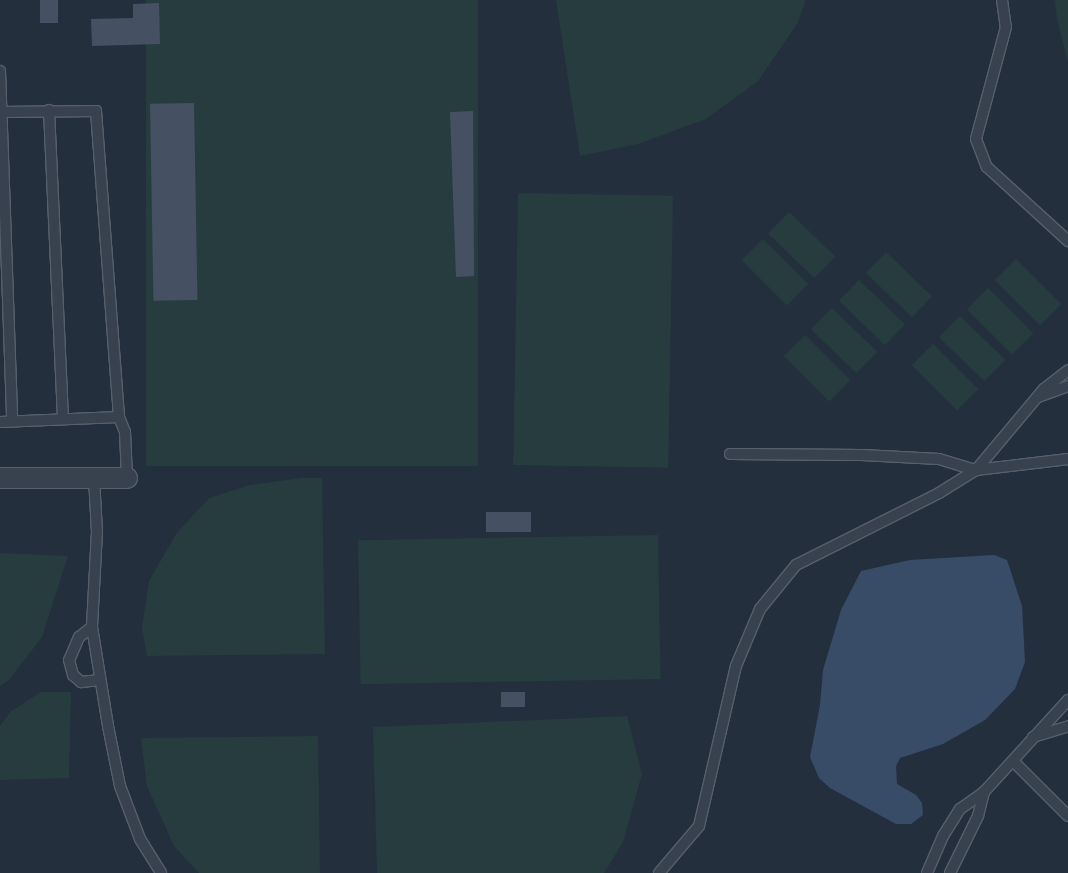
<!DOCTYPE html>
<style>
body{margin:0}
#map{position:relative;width:1068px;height:873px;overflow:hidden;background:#242f3e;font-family:Manrope,sans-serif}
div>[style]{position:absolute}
.green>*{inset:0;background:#263c3f;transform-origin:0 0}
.water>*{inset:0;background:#394c67}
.building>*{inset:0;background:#455162;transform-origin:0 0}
.roads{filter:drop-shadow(1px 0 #565f6c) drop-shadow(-1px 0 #565f6c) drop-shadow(0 1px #565f6c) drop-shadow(0 -1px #565f6c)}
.lane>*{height:10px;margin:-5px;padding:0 5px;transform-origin:5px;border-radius:5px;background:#38414e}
.street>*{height:20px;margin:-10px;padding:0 10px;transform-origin:10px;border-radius:10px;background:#38414e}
span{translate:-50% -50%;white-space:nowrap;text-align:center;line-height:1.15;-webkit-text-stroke:5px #1d2633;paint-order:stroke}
</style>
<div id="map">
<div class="green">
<div style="left:146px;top:0;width:332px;height:466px"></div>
<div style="clip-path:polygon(556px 0,806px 0,797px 24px,758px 81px,706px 119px,638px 144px,580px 156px)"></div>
<div style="clip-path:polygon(1055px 0,1068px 0,1068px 62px,1057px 19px)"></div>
<div style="left:518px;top:193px;width:155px;height:272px;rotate:1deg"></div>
<div style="left:789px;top:212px;width:64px;height:30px;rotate:44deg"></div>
<div style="left:763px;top:239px;width:64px;height:30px;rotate:45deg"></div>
<div style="left:886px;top:252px;width:64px;height:29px;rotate:44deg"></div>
<div style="left:1016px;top:259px;width:64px;height:30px;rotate:45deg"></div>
<div style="left:859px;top:280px;width:64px;height:29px;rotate:44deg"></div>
<div style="left:988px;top:288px;width:64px;height:30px;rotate:45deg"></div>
<div style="left:832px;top:308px;width:63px;height:30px;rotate:44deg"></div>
<div style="left:960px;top:316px;width:63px;height:30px;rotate:44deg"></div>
<div style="left:805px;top:335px;width:64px;height:30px;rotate:45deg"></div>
<div style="left:933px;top:344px;width:64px;height:30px;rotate:45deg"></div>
<div style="clip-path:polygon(301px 478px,322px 478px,325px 654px,147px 656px,142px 628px,149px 581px,176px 534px,209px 498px,250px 485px)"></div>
<div style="left:658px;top:535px;width:144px;height:300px;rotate:89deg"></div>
<div style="clip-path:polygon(0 553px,68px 556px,42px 637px,8px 681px,0 686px)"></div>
<div style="clip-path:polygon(41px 692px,71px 692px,69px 778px,0 780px,0 726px,10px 712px)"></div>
<div style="clip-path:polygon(627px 716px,642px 774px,623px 842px,604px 873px,377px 873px,373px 727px)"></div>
<div style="clip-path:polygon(318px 736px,320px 873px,199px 873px,174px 846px,147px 786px,141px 738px)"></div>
</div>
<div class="water">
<div style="clip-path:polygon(994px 555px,1007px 560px,1022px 606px,1025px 662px,1015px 689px,985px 720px,943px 744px,900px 758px,896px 766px,897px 784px,916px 795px,922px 803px,923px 815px,911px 824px,896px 824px,830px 788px,819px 778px,810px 757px,820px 705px,823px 670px,841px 610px,861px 571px,910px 560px)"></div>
</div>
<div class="building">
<div style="left:40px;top:0;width:18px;height:23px"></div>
<div style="clip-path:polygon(159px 3px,160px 44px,92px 46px,91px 19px,133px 18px,133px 4px)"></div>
<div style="left:194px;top:103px;width:197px;height:44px;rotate:89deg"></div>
<div style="clip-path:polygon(473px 111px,474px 276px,456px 277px,450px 112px)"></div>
<div style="left:531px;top:512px;width:20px;height:45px;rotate:90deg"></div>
<div style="left:501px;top:692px;width:24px;height:15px"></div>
</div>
<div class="roads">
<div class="lane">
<div style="left:1002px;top:0;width:27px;rotate:82deg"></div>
<div style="left:1006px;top:27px;width:116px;rotate:105deg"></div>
<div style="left:976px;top:139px;width:30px;rotate:69deg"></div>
<div style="left:987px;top:167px;width:110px;rotate:42.4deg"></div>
<div style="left:0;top:71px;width:350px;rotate:88deg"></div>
<div style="left:49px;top:110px;width:309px;rotate:87.4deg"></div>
<div style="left:0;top:112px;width:96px;rotate:-0.6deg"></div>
<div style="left:96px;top:111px;width:307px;rotate:85.7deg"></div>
<div style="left:119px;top:417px;width:119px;rotate:177.6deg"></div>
<div style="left:1038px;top:397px;width:32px;rotate:-20deg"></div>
<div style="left:119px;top:417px;width:16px;rotate:68deg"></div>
<div style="left:125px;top:432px;width:46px;rotate:87.5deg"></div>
<div style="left:730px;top:454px;width:132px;rotate:0.4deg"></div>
<div style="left:862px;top:455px;width:77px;rotate:3deg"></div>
<div style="left:939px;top:459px;width:39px;rotate:17deg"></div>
<div style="left:976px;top:470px;width:93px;rotate:-6.8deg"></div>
<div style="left:94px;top:478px;width:53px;rotate:86.8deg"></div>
<div style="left:97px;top:531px;width:96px;rotate:93deg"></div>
<div style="left:92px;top:627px;width:100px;rotate:80.8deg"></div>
<div style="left:108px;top:726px;width:61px;rotate:78.7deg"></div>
<div style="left:120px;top:786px;width:57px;rotate:69.3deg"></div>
<div style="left:140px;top:839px;width:40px;rotate:58deg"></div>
<div style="left:92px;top:627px;width:16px;rotate:142deg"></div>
<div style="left:79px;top:637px;width:25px;rotate:113deg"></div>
<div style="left:69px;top:660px;width:16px;rotate:75deg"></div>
<div style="left:73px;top:675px;width:11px;rotate:41deg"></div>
<div style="left:81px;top:682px;width:19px;rotate:-6deg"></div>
<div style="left:1033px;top:737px;width:37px;rotate:-17deg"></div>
<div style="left:1013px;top:761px;width:78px;rotate:45deg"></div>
<div style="left:659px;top:873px;width:62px;rotate:-49.6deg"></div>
<div style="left:699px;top:826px;width:164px;rotate:-77deg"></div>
<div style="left:736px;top:666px;width:62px;rotate:-67.2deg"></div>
<div style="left:760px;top:609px;width:57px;rotate:-50.7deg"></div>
<div style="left:796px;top:565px;width:160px;rotate:-26.7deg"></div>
<div style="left:939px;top:493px;width:44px;rotate:-31.9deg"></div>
<div style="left:976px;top:470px;width:106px;rotate:-50deg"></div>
<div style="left:1044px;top:389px;width:31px;rotate:-38deg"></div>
<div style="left:927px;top:873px;width:40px;rotate:-66.6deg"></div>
<div style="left:943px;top:836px;width:32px;rotate:-58deg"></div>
<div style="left:960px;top:809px;width:29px;rotate:-35deg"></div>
<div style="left:984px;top:792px;width:125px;rotate:-47.6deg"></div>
<div style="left:950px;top:873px;width:64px;rotate:-63.8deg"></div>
<div style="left:978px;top:816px;width:25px;rotate:-76deg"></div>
</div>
<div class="street">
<div style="left:0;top:478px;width:127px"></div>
</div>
</div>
</div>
